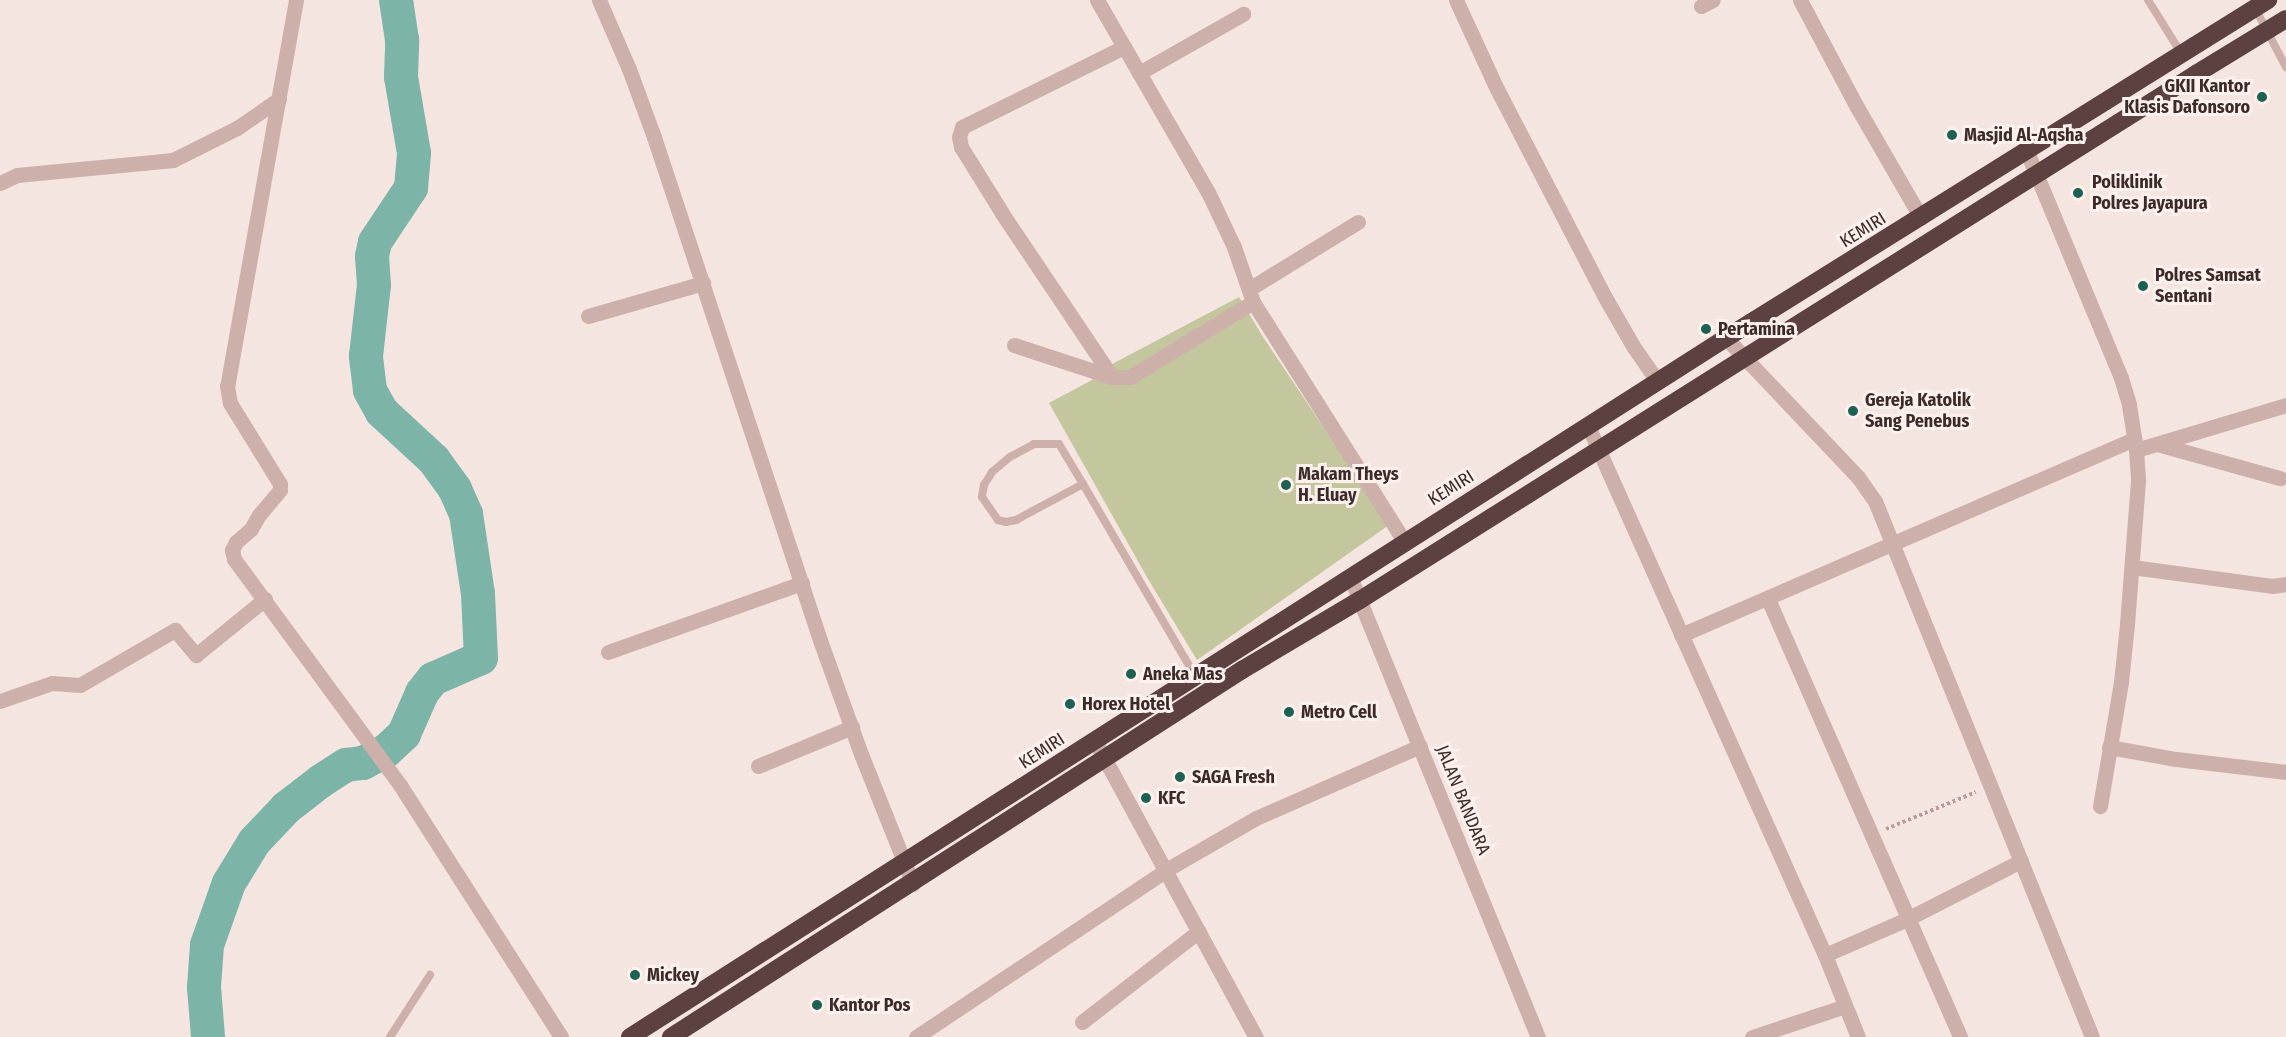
<!DOCTYPE html>
<style>
body{margin:0}
#map{position:relative;width:2286px;height:1037px;overflow:hidden;background:#f5e5e0;font-family:"Fira Sans Condensed",sans-serif}
div>[style]{position:absolute}
.green>*{inset:0;background:#c4c69e}
.river>*{height:34px;margin:-17px;padding:0 17px;transform-origin:17px;border-radius:17px;background:#7cb4a7}
.path>*{height:4px;margin-top:-2px;transform-origin:0;background:repeating-linear-gradient(90deg,#bb9a94 0 3px,transparent 0 6px)}
.lane>*{height:8px;margin:-4px;padding:0 4px;transform-origin:4px;border-radius:4px;background:#ceb0aa}
.street>*{height:15px;margin:-7.5px;padding:0 7.5px;transform-origin:7.5px;border-radius:7.5px;background:#ceb0aa}
.highway>*{height:18px;margin:-9px;padding:0 9px;transform-origin:9px;border-radius:9px;background:#5d4141}
.dots>*{width:16px;height:16px;translate:-50% -50%;box-sizing:border-box;border:3px solid #fcf1ed;border-radius:50%}
span{translate:-50% -50%;white-space:nowrap;text-align:center;line-height:1.15;-webkit-text-stroke:6px #fcf1ed;paint-order:stroke}
.poi-label{font-size:18px;color:#3c2b2a;font-weight:700}
.right{translate:-100% -50%;text-align:right}
.left{translate:0 -50%;text-align:left}
.street-label{font-size:18px;color:#3c2b2a}
</style>
<div id="map">
<div class="green">
<div style="clip-path:polygon(1239px 297px,1263px 337px,1389px 525px,1197px 660px,1148px 579px,1049px 403px,1105px 373px,1114px 363px)"></div>
</div>
<div class="river">
<div style="left:208px;top:1037px;width:50px;rotate:-94.6deg"></div>
<div style="left:204px;top:987px;width:42px;rotate:-85.9deg"></div>
<div style="left:207px;top:945px;width:66px;rotate:-70.5deg"></div>
<div style="left:229px;top:883px;width:48px;rotate:-58.6deg"></div>
<div style="left:254px;top:842px;width:47px;rotate:-46.7deg"></div>
<div style="left:286px;top:808px;width:44px;rotate:-37.6deg"></div>
<div style="left:321px;top:781px;width:30px;rotate:-33deg"></div>
<div style="left:346px;top:765px;width:17px;rotate:-7deg"></div>
<div style="left:363px;top:763px;width:26px;rotate:-28deg"></div>
<div style="left:386px;top:751px;width:25px;rotate:-43deg"></div>
<div style="left:404px;top:734px;width:45px;rotate:-66.3deg"></div>
<div style="left:422px;top:693px;width:18px;rotate:-52deg"></div>
<div style="left:433px;top:679px;width:52px;rotate:-23.6deg"></div>
<div style="left:481px;top:658px;width:64px;rotate:-92.7deg"></div>
<div style="left:478px;top:594px;width:81px;rotate:-98.5deg"></div>
<div style="left:466px;top:514px;width:27px;rotate:-114deg"></div>
<div style="left:455px;top:489px;width:36px;rotate:-126deg"></div>
<div style="left:434px;top:460px;width:71px;rotate:-137.3deg"></div>
<div style="left:382px;top:412px;width:25px;rotate:-119deg"></div>
<div style="left:370px;top:390px;width:34px;rotate:-97deg"></div>
<div style="left:366px;top:356px;width:71px;rotate:-83.6deg"></div>
<div style="left:374px;top:285px;width:29px;rotate:-94deg"></div>
<div style="left:372px;top:256px;width:14px;rotate:-78deg"></div>
<div style="left:375px;top:242px;width:65px;rotate:-56.3deg"></div>
<div style="left:411px;top:188px;width:35px;rotate:-85deg"></div>
<div style="left:414px;top:153px;width:77px;rotate:-99.7deg"></div>
<div style="left:401px;top:77px;width:37px;rotate:-88deg"></div>
<div style="left:402px;top:40px;width:40px;rotate:-98.5deg"></div>
</div>
<div class="path">
<div style="left:1886px;top:829px;width:97px;rotate:-22.3deg"></div>
</div>
<div class="lane">
<div style="left:2148px;top:0;width:62px;rotate:58.1deg"></div>
<div style="left:2255px;top:8px;width:67px;rotate:62.3deg"></div>
<div style="left:1083px;top:484px;width:76px;rotate:151.8deg"></div>
<div style="left:1016px;top:520px;width:10px;rotate:169deg"></div>
<div style="left:1006px;top:522px;width:8px;rotate:-166deg"></div>
<div style="left:998px;top:520px;width:28px;rotate:-125deg"></div>
<div style="left:982px;top:497px;width:12px;rotate:-81deg"></div>
<div style="left:984px;top:485px;width:15px;rotate:-58deg"></div>
<div style="left:992px;top:472px;width:23px;rotate:-40deg"></div>
<div style="left:1010px;top:457px;width:27px;rotate:-28deg"></div>
<div style="left:1034px;top:444px;width:25px"></div>
<div style="left:1059px;top:444px;width:47px;rotate:59deg"></div>
<div style="left:1083px;top:484px;width:222px;rotate:59.7deg"></div>
<div style="left:390px;top:1037px;width:74px;rotate:-57.2deg"></div>
</div>
<div class="street">
<div style="left:296px;top:0;width:392px;rotate:100.1deg"></div>
<div style="left:227px;top:386px;width:17px;rotate:80deg"></div>
<div style="left:230px;top:403px;width:95px;rotate:58.3deg"></div>
<div style="left:280px;top:484px;width:6px;rotate:90deg"></div>
<div style="left:280px;top:490px;width:33px;rotate:130deg"></div>
<div style="left:259px;top:515px;width:16px;rotate:120deg"></div>
<div style="left:251px;top:529px;width:20px;rotate:139deg"></div>
<div style="left:236px;top:542px;width:9px;rotate:117deg"></div>
<div style="left:232px;top:550px;width:9px;rotate:77deg"></div>
<div style="left:234px;top:559px;width:280px;rotate:53.7deg"></div>
<div style="left:400px;top:785px;width:299px;rotate:57.4deg"></div>
<div style="left:599px;top:0;width:75px;rotate:66.5deg"></div>
<div style="left:629px;top:69px;width:72px;rotate:69.8deg"></div>
<div style="left:654px;top:137px;width:533px;rotate:71.74deg"></div>
<div style="left:821px;top:643px;width:118px;rotate:70.2deg"></div>
<div style="left:861px;top:754px;width:140px;rotate:68.2deg"></div>
<div style="left:1097px;top:0;width:222px;rotate:60deg"></div>
<div style="left:1208px;top:192px;width:61px;rotate:64.7deg"></div>
<div style="left:1234px;top:247px;width:58px;rotate:70.9deg"></div>
<div style="left:1253px;top:302px;width:284px;rotate:57.7deg"></div>
<div style="left:1456px;top:0;width:98px;rotate:65.3deg"></div>
<div style="left:1497px;top:89px;width:237px;rotate:62.6deg"></div>
<div style="left:1606px;top:299px;width:54px;rotate:60.1deg"></div>
<div style="left:1633px;top:346px;width:44px;rotate:55.2deg"></div>
<div style="left:1800px;top:0;width:121px;rotate:62deg"></div>
<div style="left:1857px;top:107px;width:128px;rotate:60deg"></div>
<div style="left:1701px;top:6px;width:13px;rotate:-27deg"></div>
<div style="left:1139px;top:73px;width:120px;rotate:-29.6deg"></div>
<div style="left:2027px;top:152px;width:245px;rotate:67.4deg"></div>
<div style="left:2121px;top:378px;width:28px;rotate:73deg"></div>
<div style="left:2129px;top:405px;width:46px;rotate:81.2deg"></div>
<div style="left:2136px;top:450px;width:31px;rotate:86deg"></div>
<div style="left:2138px;top:481px;width:143px;rotate:94.4deg"></div>
<div style="left:2127px;top:624px;width:58px;rotate:95.9deg"></div>
<div style="left:2121px;top:682px;width:126px;rotate:99.6deg"></div>
<div style="left:0;top:183px;width:19px;rotate:-25deg"></div>
<div style="left:17px;top:175px;width:157px;rotate:-5.5deg"></div>
<div style="left:173px;top:160px;width:72px;rotate:-26.6deg"></div>
<div style="left:237px;top:128px;width:51px;rotate:-34.6deg"></div>
<div style="left:1249px;top:289px;width:128px;rotate:-31.6deg"></div>
<div style="left:588px;top:316px;width:120px;rotate:-16deg"></div>
<div style="left:1726px;top:338px;width:192px;rotate:46.5deg"></div>
<div style="left:1858px;top:477px;width:29px;rotate:55deg"></div>
<div style="left:1875px;top:501px;width:578px;rotate:67.96deg"></div>
<div style="left:1014px;top:345px;width:103px;rotate:18.1deg"></div>
<div style="left:1112px;top:377px;width:18px"></div>
<div style="left:1130px;top:377px;width:144px;rotate:-31.4deg"></div>
<div style="left:1112px;top:377px;width:197px;rotate:-123.9deg"></div>
<div style="left:1002px;top:213px;width:78px;rotate:-121.8deg"></div>
<div style="left:961px;top:147px;width:10px;rotate:-101deg"></div>
<div style="left:959px;top:137px;width:10px;rotate:-73deg"></div>
<div style="left:962px;top:127px;width:181px;rotate:-26.3deg"></div>
<div style="left:1588px;top:426px;width:580px;rotate:65.87deg"></div>
<div style="left:1825px;top:955px;width:88px;rotate:68.1deg"></div>
<div style="left:2157px;top:444px;width:128px;rotate:15.5deg"></div>
<div style="left:2136px;top:450px;width:157px;rotate:-16.7deg"></div>
<div style="left:2132px;top:567px;width:141px;rotate:7.7deg"></div>
<div style="left:2272px;top:586px;width:14px;rotate:-8deg"></div>
<div style="left:1351px;top:579px;width:495px;rotate:67.8deg"></div>
<div style="left:1768px;top:599px;width:478px;rotate:66.3deg"></div>
<div style="left:1681px;top:635px;width:494px;rotate:-23.4deg"></div>
<div style="left:608px;top:652px;width:206px;rotate:-19.6deg"></div>
<div style="left:0;top:701px;width:55px;rotate:-19.1deg"></div>
<div style="left:52px;top:683px;width:28px;rotate:4deg"></div>
<div style="left:80px;top:685px;width:110px;rotate:-30.1deg"></div>
<div style="left:175px;top:630px;width:33px;rotate:50deg"></div>
<div style="left:196px;top:655px;width:89px;rotate:-39.1deg"></div>
<div style="left:1095px;top:741px;width:337px;rotate:61.5deg"></div>
<div style="left:2109px;top:747px;width:68px;rotate:10.2deg"></div>
<div style="left:2176px;top:759px;width:111px;rotate:6.7deg"></div>
<div style="left:758px;top:766px;width:102px;rotate:-22.5deg"></div>
<div style="left:1825px;top:955px;width:90px;rotate:-23.7deg"></div>
<div style="left:1907px;top:919px;width:128px;rotate:-27deg"></div>
<div style="left:1082px;top:1022px;width:148px;rotate:-37.9deg"></div>
<div style="left:916px;top:1037px;width:301px;rotate:-33.7deg"></div>
<div style="left:1166px;top:870px;width:104px;rotate:-30deg"></div>
<div style="left:1256px;top:818px;width:179px;rotate:-23.7deg"></div>
<div style="left:1752px;top:1037px;width:98px;rotate:-18.4deg"></div>
</div>
<div class="highway">
<div style="left:630px;top:1037px;width:1300px;rotate:-32.53deg"></div>
<div style="left:1726px;top:338px;width:639px;rotate:-31.95deg"></div>
<div style="left:671px;top:1037px;width:679px;rotate:-32.73deg"></div>
<div style="left:1242px;top:670px;width:137px;rotate:-30.7deg"></div>
<div style="left:1360px;top:600px;width:988px;rotate:-32.18deg"></div>
<div style="left:2196px;top:74px;width:105px;rotate:-31.4deg"></div>
</div>
<div class="dots">
<div style="left:2262px;top:97px;background:#1c6152"></div>
<div style="left:1952px;top:135px;background:#1c6152"></div>
<div style="left:2078px;top:193px;background:#1c6152"></div>
<div style="left:2143px;top:286px;background:#1c6152"></div>
<div style="left:1706px;top:329px;background:#1c6152"></div>
<div style="left:1853px;top:411px;background:#1c6152"></div>
<div style="left:1286px;top:485px;background:#1c6152"></div>
<div style="left:1131px;top:674px;background:#1c6152"></div>
<div style="left:1070px;top:704px;background:#1c6152"></div>
<div style="left:1289px;top:712px;background:#1c6152"></div>
<div style="left:1180px;top:777px;background:#1c6152"></div>
<div style="left:1146px;top:798px;background:#1c6152"></div>
<div style="left:635px;top:975px;background:#1c6152"></div>
<div style="left:817px;top:1005px;background:#1c6152"></div>
</div>
<div class="poi-label">
<span class="right" style="left:2250px;top:97px">GKII Kantor<br>Klasis Dafonsoro</span>
<span class="left" style="left:1964px;top:135px">Masjid Al-Aqsha</span>
<span class="left" style="left:2092px;top:193px">Poliklinik<br>Polres Jayapura</span>
<span class="left" style="left:2155px;top:286px">Polres Samsat<br>Sentani</span>
<span class="left" style="left:1718px;top:329px">Pertamina</span>
<span class="left" style="left:1865px;top:411px">Gereja Katolik<br>Sang Penebus</span>
<span class="left" style="left:1298px;top:485px">Makam Theys<br>H. Eluay</span>
<span class="left" style="left:1143px;top:674px">Aneka Mas</span>
<span class="left" style="left:1082px;top:704px">Horex Hotel</span>
<span class="left" style="left:1301px;top:712px">Metro Cell</span>
<span class="left" style="left:1192px;top:777px">SAGA Fresh</span>
<span class="left" style="left:1158px;top:798px">KFC</span>
<span class="left" style="left:647px;top:975px">Mickey</span>
<span class="left" style="left:829px;top:1005px">Kantor Pos</span>
</div>
<div class="street-label">
<span style="left:1863px;top:230px;rotate:-32deg">KEMIRI</span>
<span style="left:1451px;top:488px;rotate:-32deg">KEMIRI</span>
<span style="left:1042px;top:751px;rotate:-33deg">KEMIRI</span>
<span style="left:1463px;top:800px;rotate:68deg">JALAN BANDARA</span>
</div>
</div>
